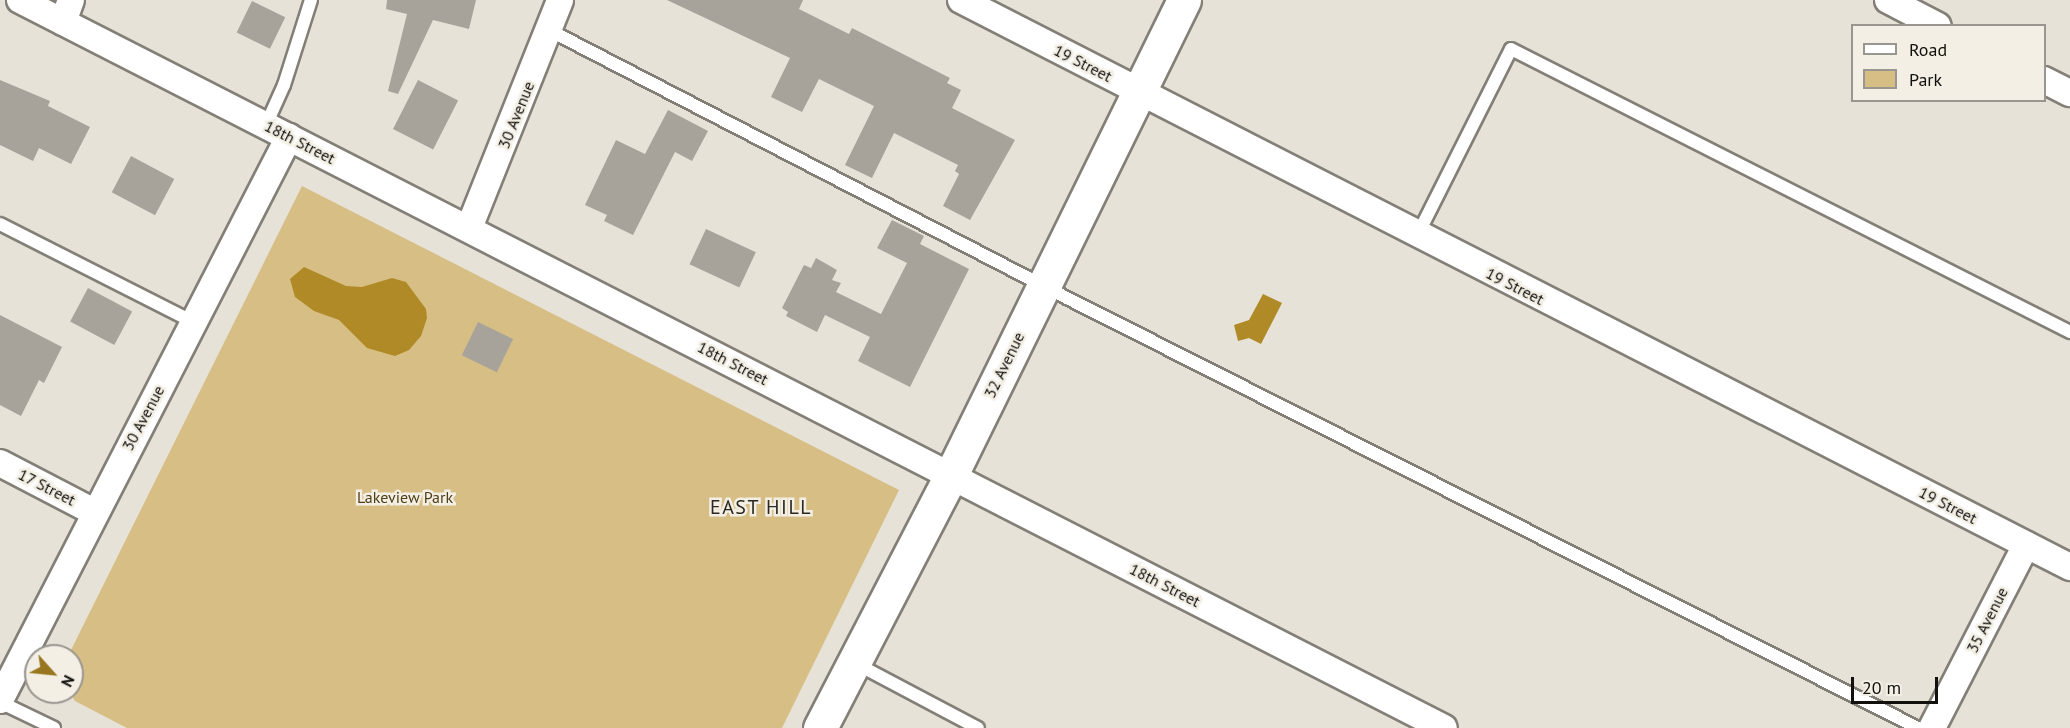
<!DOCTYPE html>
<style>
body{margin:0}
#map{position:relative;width:2070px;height:728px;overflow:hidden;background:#e6e2d8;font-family:"PT Sans",sans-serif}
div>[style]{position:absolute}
.green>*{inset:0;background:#d7be84}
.water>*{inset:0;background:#b08a26}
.building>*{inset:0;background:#a7a39b;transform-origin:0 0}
.roads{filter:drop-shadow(2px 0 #837f77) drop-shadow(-2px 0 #837f77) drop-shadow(0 2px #837f77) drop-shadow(0 -2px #837f77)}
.lane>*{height:12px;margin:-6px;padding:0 6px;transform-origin:6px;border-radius:6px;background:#fff}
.street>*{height:26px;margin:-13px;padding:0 13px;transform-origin:13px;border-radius:13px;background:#fff}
.secondary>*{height:33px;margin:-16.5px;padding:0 16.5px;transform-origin:16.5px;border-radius:16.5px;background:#fff}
span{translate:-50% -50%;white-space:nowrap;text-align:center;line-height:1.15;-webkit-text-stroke:5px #f3efe5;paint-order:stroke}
.street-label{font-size:16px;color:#12100d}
.park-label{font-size:16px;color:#4f3f17}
.quarter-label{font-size:20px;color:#2c2922;letter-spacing:1.5px}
.legend{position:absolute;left:1851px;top:24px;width:195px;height:78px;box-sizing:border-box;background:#f3efe5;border:2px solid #99968f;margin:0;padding:8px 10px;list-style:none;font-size:18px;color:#12100d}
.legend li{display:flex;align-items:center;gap:12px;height:30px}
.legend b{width:30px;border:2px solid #99968f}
.north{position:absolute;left:24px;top:644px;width:60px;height:60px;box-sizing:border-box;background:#f3efe5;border:2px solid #99968f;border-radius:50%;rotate:117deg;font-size:16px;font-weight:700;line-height:24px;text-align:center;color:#12100d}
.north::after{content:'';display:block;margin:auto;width:21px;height:27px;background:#97761f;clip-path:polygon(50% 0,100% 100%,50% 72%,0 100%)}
.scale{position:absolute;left:1851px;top:677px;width:87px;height:27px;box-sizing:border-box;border:3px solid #12100d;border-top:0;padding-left:8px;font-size:18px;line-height:21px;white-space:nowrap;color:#12100d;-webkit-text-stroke:4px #f3efe5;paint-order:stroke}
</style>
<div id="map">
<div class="green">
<div style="clip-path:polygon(302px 186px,899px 490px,782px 728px,127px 728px,75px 701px,69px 692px,72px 656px,68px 656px)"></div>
</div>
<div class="water">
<div style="clip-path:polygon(304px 267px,346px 286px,362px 287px,392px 278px,406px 282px,426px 309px,427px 318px,421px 336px,409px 350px,395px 356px,367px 348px,339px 320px,314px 311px,295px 297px,290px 279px)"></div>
<div style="clip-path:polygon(1263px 294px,1282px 303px,1261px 344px,1249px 338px,1238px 341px,1234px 325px,1249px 320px)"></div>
</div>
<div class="building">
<div style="clip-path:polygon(387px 0,476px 0,469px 29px,433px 20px,398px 94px,388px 91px,407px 14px,386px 9px)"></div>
<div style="clip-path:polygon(667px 0,803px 0,799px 9px,849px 34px,852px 28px,950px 78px,947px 83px,961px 90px,952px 108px,1015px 140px,970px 220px,943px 206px,959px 174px,955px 171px,958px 165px,894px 133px,872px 178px,845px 165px,874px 106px,819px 79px,802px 112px,771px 97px,790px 58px)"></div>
<div style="left:252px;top:1px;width:37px;height:35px;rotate:26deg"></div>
<div style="clip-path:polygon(0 80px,50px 101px,48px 106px,90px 127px,71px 164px,39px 148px,33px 161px,0 145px)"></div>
<div style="left:418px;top:80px;width:45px;height:55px;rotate:27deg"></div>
<div style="clip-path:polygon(668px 110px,708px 131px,692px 161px,675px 152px,633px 235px,604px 221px,607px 215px,585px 205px,616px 140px,645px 154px)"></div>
<div style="left:131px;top:156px;width:49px;height:41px;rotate:28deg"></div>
<div style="clip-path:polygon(892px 220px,924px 236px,920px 244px,969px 269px,910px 387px,858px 361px,870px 337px,825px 315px,817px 332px,786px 316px,788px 312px,782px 308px,804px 265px,811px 268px,816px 258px,837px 270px,832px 280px,841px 283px,836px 292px,881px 314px,907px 263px,877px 248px)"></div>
<div style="left:706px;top:229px;width:55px;height:39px;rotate:25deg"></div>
<div style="left:88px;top:288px;width:50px;height:38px;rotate:28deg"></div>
<div style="clip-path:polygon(0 315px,62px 347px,44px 383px,39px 380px,21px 416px,0 405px)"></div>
<div style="left:478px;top:322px;width:39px;height:37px;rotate:26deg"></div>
</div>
<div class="roads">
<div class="lane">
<div style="left:549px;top:30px;width:583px;rotate:27.36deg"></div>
<div style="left:1067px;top:298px;width:953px;rotate:26.81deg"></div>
<div style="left:266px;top:125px;width:44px;rotate:-65.8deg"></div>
<div style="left:284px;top:85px;width:89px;rotate:-72.4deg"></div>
<div style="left:0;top:224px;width:216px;rotate:26.9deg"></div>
<div style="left:1417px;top:236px;width:209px;rotate:-63.3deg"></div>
<div style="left:1511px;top:49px;width:627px;rotate:26.85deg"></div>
<div style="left:855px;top:663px;width:139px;rotate:27.9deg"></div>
<div style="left:0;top:702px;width:60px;rotate:25.7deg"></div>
</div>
<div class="street">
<div style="left:20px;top:0;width:1599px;rotate:27.08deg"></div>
<div style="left:961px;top:0;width:1246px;rotate:27.08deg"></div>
<div style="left:1888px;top:0;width:56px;rotate:27.5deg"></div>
<div style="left:63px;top:22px;width:23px;rotate:-70deg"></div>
<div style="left:2044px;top:80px;width:29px;rotate:27deg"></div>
<div style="left:469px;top:228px;width:245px;rotate:-68.2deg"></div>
<div style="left:0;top:463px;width:106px;rotate:27.5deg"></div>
<div style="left:0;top:700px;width:633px;rotate:-62.83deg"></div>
<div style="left:1932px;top:728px;width:206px;rotate:-62.8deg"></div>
</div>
<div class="secondary">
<div style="left:820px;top:728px;width:285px;rotate:-62.6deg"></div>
<div style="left:951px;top:475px;width:529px;rotate:-63.87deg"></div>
</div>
</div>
<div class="street-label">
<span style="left:1083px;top:63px;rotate:27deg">19 Street</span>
<span style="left:516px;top:115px;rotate:-68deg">30 Avenue</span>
<span style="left:300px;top:142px;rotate:27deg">18th Street</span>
<span style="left:1515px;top:286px;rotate:27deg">19 Street</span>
<span style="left:733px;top:363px;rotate:27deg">18th Street</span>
<span style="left:1004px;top:365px;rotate:-64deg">32 Avenue</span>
<span style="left:143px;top:418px;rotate:-62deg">30 Avenue</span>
<span style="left:47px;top:487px;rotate:27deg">17 Street</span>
<span style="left:1948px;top:505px;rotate:27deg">19 Street</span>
<span style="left:1165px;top:585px;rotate:27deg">18th Street</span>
<span style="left:1987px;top:620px;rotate:-63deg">35 Avenue</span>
</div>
<div class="park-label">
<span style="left:405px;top:497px">Lakeview Park</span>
</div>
<div class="quarter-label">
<span style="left:761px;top:507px">EAST HILL</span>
</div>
<ul class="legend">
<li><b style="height:8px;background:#fff"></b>Road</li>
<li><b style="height:16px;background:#d7be84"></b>Park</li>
</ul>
<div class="north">N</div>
<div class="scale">20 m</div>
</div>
